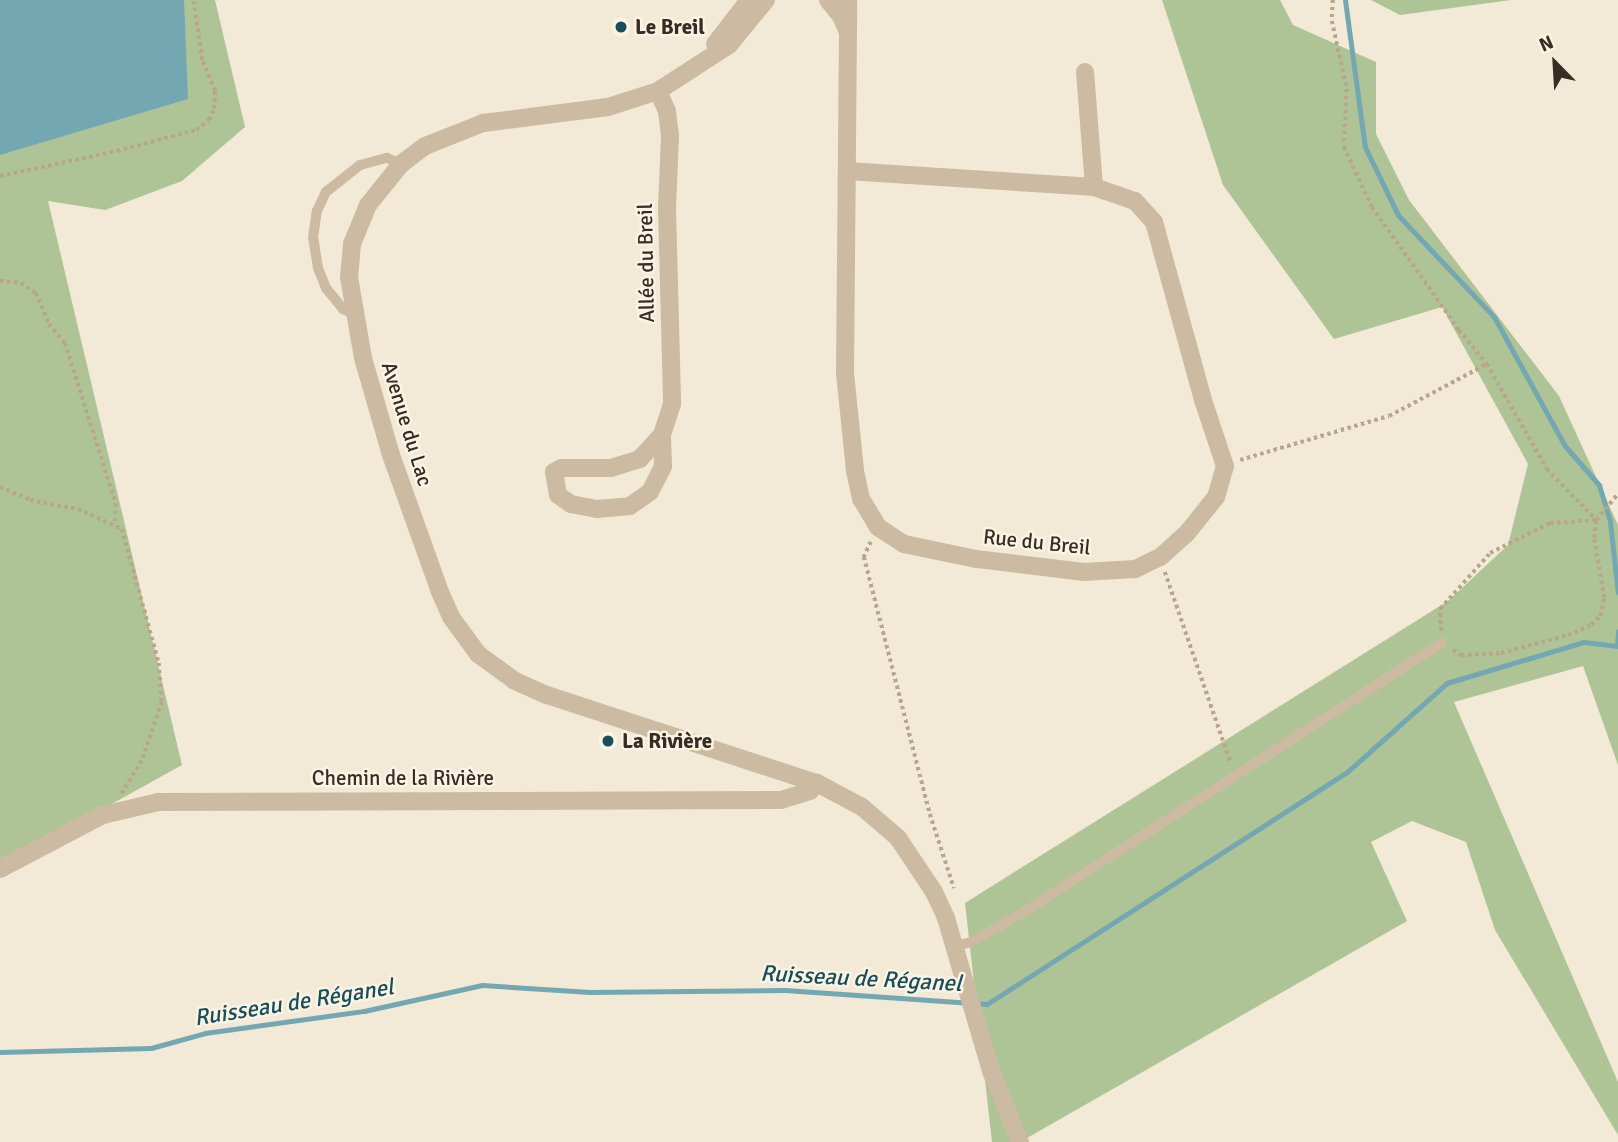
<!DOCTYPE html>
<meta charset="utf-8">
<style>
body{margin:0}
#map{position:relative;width:1618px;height:1142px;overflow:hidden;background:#f3e9d7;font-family:Signika,sans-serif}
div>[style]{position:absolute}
.green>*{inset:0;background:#aec396}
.water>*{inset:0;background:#73a8b3}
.stream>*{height:5px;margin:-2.5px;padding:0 2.5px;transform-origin:2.5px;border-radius:2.5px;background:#73a8b3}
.path>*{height:3.5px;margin-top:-1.75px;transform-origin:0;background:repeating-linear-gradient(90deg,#b8a58c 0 3.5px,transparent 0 7px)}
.service>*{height:10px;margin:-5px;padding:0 5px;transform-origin:5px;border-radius:5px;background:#ccbba2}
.minor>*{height:18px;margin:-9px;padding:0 9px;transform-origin:9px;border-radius:9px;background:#ccbba2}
.tertiary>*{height:18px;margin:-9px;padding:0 9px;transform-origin:9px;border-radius:9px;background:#ccbba2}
.dots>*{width:19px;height:19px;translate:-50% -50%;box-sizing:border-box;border:4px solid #fbf3e3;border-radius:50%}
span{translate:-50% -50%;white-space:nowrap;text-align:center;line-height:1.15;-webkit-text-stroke:5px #fbf3e3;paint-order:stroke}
.poi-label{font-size:21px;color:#362d25;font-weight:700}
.left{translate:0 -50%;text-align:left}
.street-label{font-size:21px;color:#362d25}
.water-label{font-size:23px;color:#174e5b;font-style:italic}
.north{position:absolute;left:1520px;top:28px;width:70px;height:70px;-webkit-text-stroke:5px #fbf3e3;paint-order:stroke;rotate:336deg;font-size:19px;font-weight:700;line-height:28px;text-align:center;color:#362d25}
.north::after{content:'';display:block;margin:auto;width:24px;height:32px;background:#362d25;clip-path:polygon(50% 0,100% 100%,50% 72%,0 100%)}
</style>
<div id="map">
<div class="green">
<div style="clip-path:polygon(0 0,215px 0,245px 127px,182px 181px,105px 210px,48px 201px,182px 765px,0 866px)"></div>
<div style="clip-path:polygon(1162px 0,1280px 0,1293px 25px,1376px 62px,1376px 134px,1409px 200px,1559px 396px,1618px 525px,1618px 765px,1583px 666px,1454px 702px,1618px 1082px,1618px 1135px,1495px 930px,1466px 842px,1412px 821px,1371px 842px,1407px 921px,1020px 1142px,992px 1142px,965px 903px,1448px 601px,1508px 545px,1528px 464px,1442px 307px,1334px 339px,1223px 185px)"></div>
<div style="clip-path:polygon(1371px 0,1511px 0,1400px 15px)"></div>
</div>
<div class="water">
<div style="clip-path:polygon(0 0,184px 0,188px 99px,0 155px)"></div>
</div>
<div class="stream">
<div style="left:1345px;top:0;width:148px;rotate:82.3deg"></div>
<div style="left:1365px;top:147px;width:76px;rotate:64.1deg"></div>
<div style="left:1398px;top:215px;width:140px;rotate:46.7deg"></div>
<div style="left:1494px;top:317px;width:147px;rotate:61.2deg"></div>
<div style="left:1565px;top:446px;width:52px;rotate:48.9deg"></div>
<div style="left:1599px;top:485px;width:39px;rotate:73deg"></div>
<div style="left:1610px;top:522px;width:71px;rotate:83.6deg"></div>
<div style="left:1617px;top:646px;width:15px;rotate:-86deg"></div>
<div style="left:0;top:1052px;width:151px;rotate:-1.5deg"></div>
<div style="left:151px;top:1048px;width:56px;rotate:-15.5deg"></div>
<div style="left:205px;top:1033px;width:161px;rotate:-7.9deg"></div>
<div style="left:364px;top:1011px;width:121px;rotate:-12.4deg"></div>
<div style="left:482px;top:985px;width:108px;rotate:3.7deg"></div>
<div style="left:590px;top:992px;width:195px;rotate:-0.6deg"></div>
<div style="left:785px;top:990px;width:202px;rotate:4deg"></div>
<div style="left:987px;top:1004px;width:428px;rotate:-32.8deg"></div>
<div style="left:1347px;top:772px;width:134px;rotate:-41.7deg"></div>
<div style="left:1447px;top:683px;width:143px;rotate:-16.7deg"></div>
<div style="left:1584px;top:642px;width:34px;rotate:7deg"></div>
</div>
<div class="path">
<div style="left:1333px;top:0;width:21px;rotate:93deg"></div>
<div style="left:1332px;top:21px;width:70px;rotate:77.6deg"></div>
<div style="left:1347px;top:89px;width:58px;rotate:93deg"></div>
<div style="left:1344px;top:147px;width:66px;rotate:65deg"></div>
<div style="left:1372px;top:207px;width:151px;rotate:54.7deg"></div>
<div style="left:1459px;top:330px;width:44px;rotate:50.5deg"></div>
<div style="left:1487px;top:364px;width:121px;rotate:60.3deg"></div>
<div style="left:1547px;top:469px;width:71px;rotate:46.1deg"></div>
<div style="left:0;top:176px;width:120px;rotate:-12.1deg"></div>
<div style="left:117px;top:151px;width:82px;rotate:-14.9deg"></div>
<div style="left:196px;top:130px;width:16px;rotate:-38deg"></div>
<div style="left:209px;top:120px;width:12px;rotate:-66deg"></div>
<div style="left:214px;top:109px;width:18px;rotate:-87deg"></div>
<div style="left:215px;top:91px;width:34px;rotate:-113deg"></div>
<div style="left:202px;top:60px;width:61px;rotate:-98.5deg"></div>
<div style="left:0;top:281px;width:21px;rotate:5deg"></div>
<div style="left:21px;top:283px;width:18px;rotate:34deg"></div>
<div style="left:36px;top:293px;width:34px;rotate:67deg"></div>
<div style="left:49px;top:324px;width:25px;rotate:50deg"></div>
<div style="left:65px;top:343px;width:169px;rotate:72.4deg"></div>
<div style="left:116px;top:504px;width:21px;rotate:93deg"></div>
<div style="left:1240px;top:460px;width:155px;rotate:-16.5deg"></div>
<div style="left:1389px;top:416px;width:111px;rotate:-28deg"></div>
<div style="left:0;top:487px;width:33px;rotate:23deg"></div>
<div style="left:30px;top:500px;width:49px;rotate:10.6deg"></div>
<div style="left:78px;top:509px;width:48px;rotate:24.4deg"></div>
<div style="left:122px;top:529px;width:139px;rotate:74.6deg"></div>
<div style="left:159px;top:663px;width:39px;rotate:86deg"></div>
<div style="left:162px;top:702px;width:62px;rotate:108.7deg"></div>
<div style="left:142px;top:761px;width:39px;rotate:122deg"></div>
<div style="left:871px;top:542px;width:17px;rotate:115deg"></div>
<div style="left:864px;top:557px;width:265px;rotate:75.6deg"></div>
<div style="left:930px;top:814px;width:78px;rotate:72deg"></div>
<div style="left:1165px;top:572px;width:203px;rotate:71deg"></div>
<div style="left:1441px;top:631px;width:22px;rotate:-93deg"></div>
<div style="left:1440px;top:609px;width:75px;rotate:-48.2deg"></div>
<div style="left:1490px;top:553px;width:67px;rotate:-26.6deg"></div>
<div style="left:1550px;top:523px;width:45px;rotate:-3.8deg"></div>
<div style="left:1453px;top:650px;width:9px;rotate:32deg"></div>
<div style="left:1461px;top:655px;width:40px;rotate:-2.9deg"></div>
<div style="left:1501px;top:653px;width:69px;rotate:-15deg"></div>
<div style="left:1568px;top:635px;width:25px;rotate:-23deg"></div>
<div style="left:1591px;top:625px;width:13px;rotate:-45deg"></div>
<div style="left:1600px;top:616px;width:18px;rotate:-77deg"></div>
<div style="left:1604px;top:598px;width:61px;rotate:-99.5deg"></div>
<div style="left:1594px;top:538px;width:18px;rotate:-84deg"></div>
<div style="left:1596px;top:520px;width:34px;rotate:-50deg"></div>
</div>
<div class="service">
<div style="left:354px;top:314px;width:12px;rotate:-156deg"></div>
<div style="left:343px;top:309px;width:27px;rotate:-129deg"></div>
<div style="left:326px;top:288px;width:22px;rotate:-112deg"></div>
<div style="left:318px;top:268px;width:30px;rotate:-99deg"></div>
<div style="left:313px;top:238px;width:27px;rotate:-82deg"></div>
<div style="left:317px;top:211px;width:21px;rotate:-65deg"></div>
<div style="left:326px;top:192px;width:43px;rotate:-38.5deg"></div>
<div style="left:360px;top:165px;width:28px;rotate:-15deg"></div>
<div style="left:387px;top:158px;width:15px;rotate:23deg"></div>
<div style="left:956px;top:946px;width:16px;rotate:-15deg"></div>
<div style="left:971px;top:942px;width:61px;rotate:-29.5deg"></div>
<div style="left:1024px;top:912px;width:497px;rotate:-32.8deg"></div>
</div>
<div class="minor">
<div style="left:828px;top:0;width:21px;rotate:51deg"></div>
<div style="left:841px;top:16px;width:15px;rotate:67deg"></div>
<div style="left:1085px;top:72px;width:115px;rotate:85.5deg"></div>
<div style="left:658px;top:91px;width:22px;rotate:66deg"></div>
<div style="left:667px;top:111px;width:26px;rotate:83deg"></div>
<div style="left:670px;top:137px;width:71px;rotate:92.4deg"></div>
<div style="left:667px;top:208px;width:196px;rotate:88.5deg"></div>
<div style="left:672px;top:404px;width:33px;rotate:108deg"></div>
<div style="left:662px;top:435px;width:33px;rotate:133deg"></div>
<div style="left:640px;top:459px;width:30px;rotate:163deg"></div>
<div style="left:611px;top:468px;width:50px;rotate:180deg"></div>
<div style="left:561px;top:468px;width:8px;rotate:150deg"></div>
<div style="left:554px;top:472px;width:23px;rotate:80deg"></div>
<div style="left:558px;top:495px;width:16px;rotate:35deg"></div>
<div style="left:571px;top:504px;width:26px;rotate:11deg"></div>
<div style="left:597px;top:509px;width:33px;rotate:-5deg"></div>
<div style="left:630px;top:506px;width:24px;rotate:-35deg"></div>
<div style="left:650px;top:492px;width:29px;rotate:-63deg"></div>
<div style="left:663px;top:466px;width:31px;rotate:-92deg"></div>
<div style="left:847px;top:171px;width:248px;rotate:3.7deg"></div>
<div style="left:1094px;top:187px;width:43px;rotate:18.9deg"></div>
<div style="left:1135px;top:201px;width:28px;rotate:48deg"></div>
<div style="left:1154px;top:222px;width:185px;rotate:74.6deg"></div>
<div style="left:1203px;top:400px;width:70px;rotate:71.6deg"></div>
<div style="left:1225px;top:466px;width:32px;rotate:106deg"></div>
<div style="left:1216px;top:497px;width:46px;rotate:128.9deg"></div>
<div style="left:1187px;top:533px;width:36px;rotate:138deg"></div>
<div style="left:1160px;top:557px;width:28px;rotate:154deg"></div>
<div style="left:1135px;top:569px;width:51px;rotate:176.6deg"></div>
<div style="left:1084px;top:572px;width:109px;rotate:-173.1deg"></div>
<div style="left:976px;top:559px;width:74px;rotate:-168.2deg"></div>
<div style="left:904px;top:544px;width:31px;rotate:-147deg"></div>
<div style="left:878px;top:527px;width:33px;rotate:-121deg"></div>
<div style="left:861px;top:499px;width:30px;rotate:-102deg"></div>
<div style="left:855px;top:470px;width:97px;rotate:-95.9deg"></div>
<div style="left:845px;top:374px;width:374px;rotate:-89.5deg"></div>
<div style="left:0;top:869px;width:116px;rotate:-27.7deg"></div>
<div style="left:103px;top:815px;width:57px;rotate:-13.3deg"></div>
<div style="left:158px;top:802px;width:623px;rotate:-0.18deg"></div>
<div style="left:781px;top:800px;width:30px;rotate:-17deg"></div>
<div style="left:810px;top:791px;width:11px;rotate:-49deg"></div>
</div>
<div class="tertiary">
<div style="left:766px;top:0;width:58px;rotate:129.4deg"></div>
<div style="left:729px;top:45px;width:85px;rotate:147.1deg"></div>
<div style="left:658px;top:91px;width:52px;rotate:162.3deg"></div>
<div style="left:608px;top:107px;width:126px;rotate:172.7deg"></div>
<div style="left:483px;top:123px;width:62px;rotate:158.4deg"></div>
<div style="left:425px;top:146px;width:30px;rotate:143deg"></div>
<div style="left:401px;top:164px;width:53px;rotate:128.8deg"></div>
<div style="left:368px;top:205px;width:42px;rotate:112.3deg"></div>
<div style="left:352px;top:244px;width:33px;rotate:95deg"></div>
<div style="left:349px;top:277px;width:82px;rotate:80.2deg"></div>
<div style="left:363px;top:358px;width:101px;rotate:73.9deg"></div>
<div style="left:391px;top:455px;width:145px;rotate:70.3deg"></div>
<div style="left:440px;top:592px;width:27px;rotate:66deg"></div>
<div style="left:451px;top:617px;width:46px;rotate:53.9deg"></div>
<div style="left:478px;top:654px;width:46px;rotate:36.1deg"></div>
<div style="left:515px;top:681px;width:35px;rotate:24deg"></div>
<div style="left:547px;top:695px;width:284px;rotate:18.1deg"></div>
<div style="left:817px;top:783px;width:51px;rotate:28.1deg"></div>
<div style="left:862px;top:807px;width:48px;rotate:40.7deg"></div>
<div style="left:898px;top:838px;width:65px;rotate:56.3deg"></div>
<div style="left:934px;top:892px;width:29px;rotate:65deg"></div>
<div style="left:946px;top:918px;width:159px;rotate:73.6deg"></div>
<div style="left:991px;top:1071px;width:77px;rotate:67.8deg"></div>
<div style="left:715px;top:44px;width:56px;rotate:-52.3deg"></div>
</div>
<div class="dots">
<div style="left:621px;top:27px;background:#174e5b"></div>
<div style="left:608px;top:741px;background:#174e5b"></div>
</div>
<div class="poi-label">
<span class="left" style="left:635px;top:27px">Le Breil</span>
<span class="left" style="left:622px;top:741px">La Rivière</span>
</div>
<div class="street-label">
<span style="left:646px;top:263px;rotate:-91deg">Allée du Breil</span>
<span style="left:407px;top:424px;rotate:73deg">Avenue du Lac</span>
<span style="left:1037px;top:542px;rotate:6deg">Rue du Breil</span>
<span style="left:403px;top:778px">Chemin de la Rivière</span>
</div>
<div class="water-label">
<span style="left:861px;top:979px;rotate:3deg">Ruisseau de Réganel</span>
<span style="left:294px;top:1003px;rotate:-9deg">Ruisseau de Réganel</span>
</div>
<div class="north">N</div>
</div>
